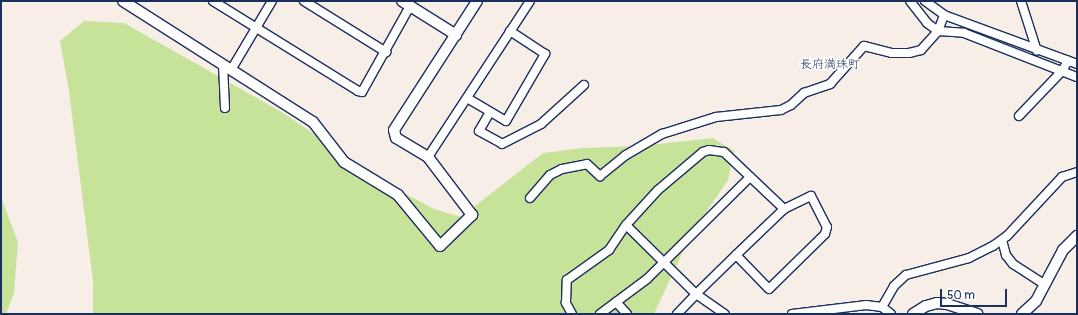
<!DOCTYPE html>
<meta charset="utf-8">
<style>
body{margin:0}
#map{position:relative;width:1078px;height:315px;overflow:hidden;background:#f6eee7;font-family:Pangolin,"Klee One",sans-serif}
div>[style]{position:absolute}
.green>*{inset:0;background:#c7e39a}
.roads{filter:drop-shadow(1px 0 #1b2f5e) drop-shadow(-1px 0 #1b2f5e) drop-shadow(0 1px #1b2f5e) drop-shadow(0 -1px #1b2f5e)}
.minor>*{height:8px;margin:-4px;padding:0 4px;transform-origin:4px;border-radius:4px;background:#fff}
.tertiary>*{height:10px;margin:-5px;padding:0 5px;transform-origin:5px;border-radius:5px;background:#fff}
span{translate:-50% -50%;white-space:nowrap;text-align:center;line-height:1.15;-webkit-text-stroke:3.5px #fff;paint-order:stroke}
.quarter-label{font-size:12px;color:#1b2f5e}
.frame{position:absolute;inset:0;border:2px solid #1b2f5e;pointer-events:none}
.scale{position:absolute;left:940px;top:289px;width:67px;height:18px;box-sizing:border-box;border:2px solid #1b2f5e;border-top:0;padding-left:5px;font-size:12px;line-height:14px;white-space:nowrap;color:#1b2f5e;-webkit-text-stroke:3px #fff;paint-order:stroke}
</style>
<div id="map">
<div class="green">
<div style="clip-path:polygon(84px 21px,124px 23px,285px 114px,385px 183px,434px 209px,461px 217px,543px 153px,583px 148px,640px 146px,713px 138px,734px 151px,728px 180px,691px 234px,654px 314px,93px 314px,93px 281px,69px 91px,60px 41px)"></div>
<div style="clip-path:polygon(1px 197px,18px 242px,14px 293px,6px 314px,1px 314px)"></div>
</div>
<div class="roads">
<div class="minor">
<div style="left:213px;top:1px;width:171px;rotate:31.8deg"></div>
<div style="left:358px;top:91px;width:4px;rotate:14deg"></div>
<div style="left:362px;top:92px;width:98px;rotate:-60.8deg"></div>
<div style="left:304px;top:1px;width:97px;rotate:31.9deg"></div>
<div style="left:910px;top:1px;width:28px;rotate:52deg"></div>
<div style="left:927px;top:23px;width:14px;rotate:36deg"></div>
<div style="left:938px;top:31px;width:26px;rotate:4deg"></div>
<div style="left:964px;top:33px;width:121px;rotate:21.3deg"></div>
<div style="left:925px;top:1px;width:24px;rotate:36deg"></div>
<div style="left:944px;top:15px;width:142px;rotate:20.2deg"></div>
<div style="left:1021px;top:1px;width:52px;rotate:72.3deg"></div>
<div style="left:223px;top:65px;width:43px;rotate:87.3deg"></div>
<div style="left:231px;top:70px;width:80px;rotate:-59.3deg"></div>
<div style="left:467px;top:98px;width:45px;rotate:30.5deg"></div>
<div style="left:506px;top:121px;width:78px;rotate:-59.8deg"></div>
<div style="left:545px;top:54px;width:42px;rotate:-146.7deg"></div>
<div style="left:490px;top:112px;width:22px;rotate:120deg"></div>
<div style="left:479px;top:131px;width:26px;rotate:29deg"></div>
<div style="left:502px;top:144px;width:44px;rotate:-27.1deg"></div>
<div style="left:541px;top:124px;width:58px;rotate:-42.2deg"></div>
<div style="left:1019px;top:116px;width:62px;rotate:-46.3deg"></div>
<div style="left:1062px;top:71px;width:12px;rotate:-59deg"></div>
<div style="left:428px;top:157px;width:186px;rotate:-56.8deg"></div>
<div style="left:530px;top:198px;width:30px;rotate:-49deg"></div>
<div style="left:550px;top:175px;width:13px;rotate:-27deg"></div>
<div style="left:562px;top:169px;width:25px;rotate:-11deg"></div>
<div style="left:587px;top:164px;width:18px;rotate:43deg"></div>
<div style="left:600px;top:176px;width:33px;rotate:-39deg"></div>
<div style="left:626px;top:155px;width:42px;rotate:-30.3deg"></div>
<div style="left:662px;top:134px;width:57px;rotate:-17.5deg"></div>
<div style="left:716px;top:117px;width:65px;rotate:-6.1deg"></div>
<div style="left:781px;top:110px;width:11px;rotate:-27deg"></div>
<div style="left:791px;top:105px;width:18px;rotate:-43deg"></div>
<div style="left:804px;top:93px;width:28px;rotate:-19deg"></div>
<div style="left:830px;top:84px;width:51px;rotate:-48.2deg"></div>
<div style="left:864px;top:46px;width:29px;rotate:14deg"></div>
<div style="left:892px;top:53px;width:17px"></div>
<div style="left:909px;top:53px;width:12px;rotate:-14deg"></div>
<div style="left:921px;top:50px;width:25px;rotate:-48deg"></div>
<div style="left:938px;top:31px;width:17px;rotate:-69deg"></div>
<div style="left:626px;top:225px;width:98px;rotate:44.6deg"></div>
<div style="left:696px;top:294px;width:35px;rotate:35deg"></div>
<div style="left:1002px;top:240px;width:16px;rotate:75deg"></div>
<div style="left:1006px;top:255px;width:11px;rotate:52deg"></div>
<div style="left:1013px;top:264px;width:38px;rotate:33deg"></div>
<div style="left:616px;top:302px;width:16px;rotate:47deg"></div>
<div style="left:882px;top:307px;width:24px;rotate:-60deg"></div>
<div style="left:894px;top:286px;width:16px;rotate:-43deg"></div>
<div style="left:906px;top:275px;width:65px;rotate:-15.1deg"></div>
<div style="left:969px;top:258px;width:27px;rotate:-27deg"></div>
<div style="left:993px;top:246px;width:17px;rotate:-36deg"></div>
<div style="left:1007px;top:236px;width:81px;rotate:-47deg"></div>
<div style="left:1062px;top:177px;width:16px;rotate:-18deg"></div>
<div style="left:572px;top:314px;width:13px;rotate:-119deg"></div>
<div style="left:566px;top:303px;width:23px;rotate:-88deg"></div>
<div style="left:567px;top:280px;width:52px;rotate:-35.5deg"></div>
<div style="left:609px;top:250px;width:30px;rotate:-56deg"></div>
<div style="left:626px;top:225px;width:47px;rotate:-47.6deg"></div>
<div style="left:658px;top:190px;width:59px;rotate:-40.2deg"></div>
<div style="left:703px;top:152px;width:6px;rotate:-18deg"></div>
<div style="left:709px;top:150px;width:15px;rotate:8deg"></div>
<div style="left:724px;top:152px;width:83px;rotate:43.5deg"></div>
<div style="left:600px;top:314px;width:59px;rotate:-36.7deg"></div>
<div style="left:647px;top:279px;width:145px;rotate:-44.7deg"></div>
<div style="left:677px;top:314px;width:28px;rotate:-46deg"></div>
<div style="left:696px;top:294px;width:56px;rotate:-44.3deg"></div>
<div style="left:736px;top:255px;width:66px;rotate:-43.8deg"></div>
<div style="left:784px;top:209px;width:30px;rotate:-26deg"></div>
<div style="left:811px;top:196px;width:35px;rotate:63deg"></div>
<div style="left:827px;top:227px;width:7px;rotate:106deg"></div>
<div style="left:825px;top:234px;width:78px;rotate:135.5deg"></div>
<div style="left:769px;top:289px;width:47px;rotate:-134.1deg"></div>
<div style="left:792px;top:314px;width:75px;rotate:-6.9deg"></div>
<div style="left:866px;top:305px;width:16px;rotate:7deg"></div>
<div style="left:882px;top:307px;width:11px;rotate:38deg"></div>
</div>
<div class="tertiary">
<div style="left:123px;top:1px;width:225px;rotate:32.5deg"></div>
<div style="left:313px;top:122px;width:51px;rotate:52.2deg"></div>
<div style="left:344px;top:162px;width:63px;rotate:31.4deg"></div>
<div style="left:398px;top:195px;width:66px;rotate:50.5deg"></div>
<div style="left:440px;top:246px;width:45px;rotate:-44.1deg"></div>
<div style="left:472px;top:215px;width:73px;rotate:-127.2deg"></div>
<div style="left:428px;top:157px;width:37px;rotate:-149deg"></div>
<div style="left:396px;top:138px;width:8px;rotate:-104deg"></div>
<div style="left:394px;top:130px;width:153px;rotate:-57.2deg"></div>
<div style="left:402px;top:1px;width:64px;rotate:32.2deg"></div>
<div style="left:913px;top:314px;width:15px;rotate:-32deg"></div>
<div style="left:926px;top:306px;width:11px;rotate:-15deg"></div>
<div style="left:937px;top:303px;width:10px;rotate:6deg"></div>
<div style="left:947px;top:304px;width:32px;rotate:18deg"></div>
<div style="left:1022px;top:314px;width:19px;rotate:-43deg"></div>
<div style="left:1036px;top:301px;width:58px;rotate:-62.1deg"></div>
<div style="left:1063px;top:250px;width:20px;rotate:-45deg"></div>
</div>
</div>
<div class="quarter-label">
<span style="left:830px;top:65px">長府満珠町</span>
</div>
<div class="frame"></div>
<div class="scale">50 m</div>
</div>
